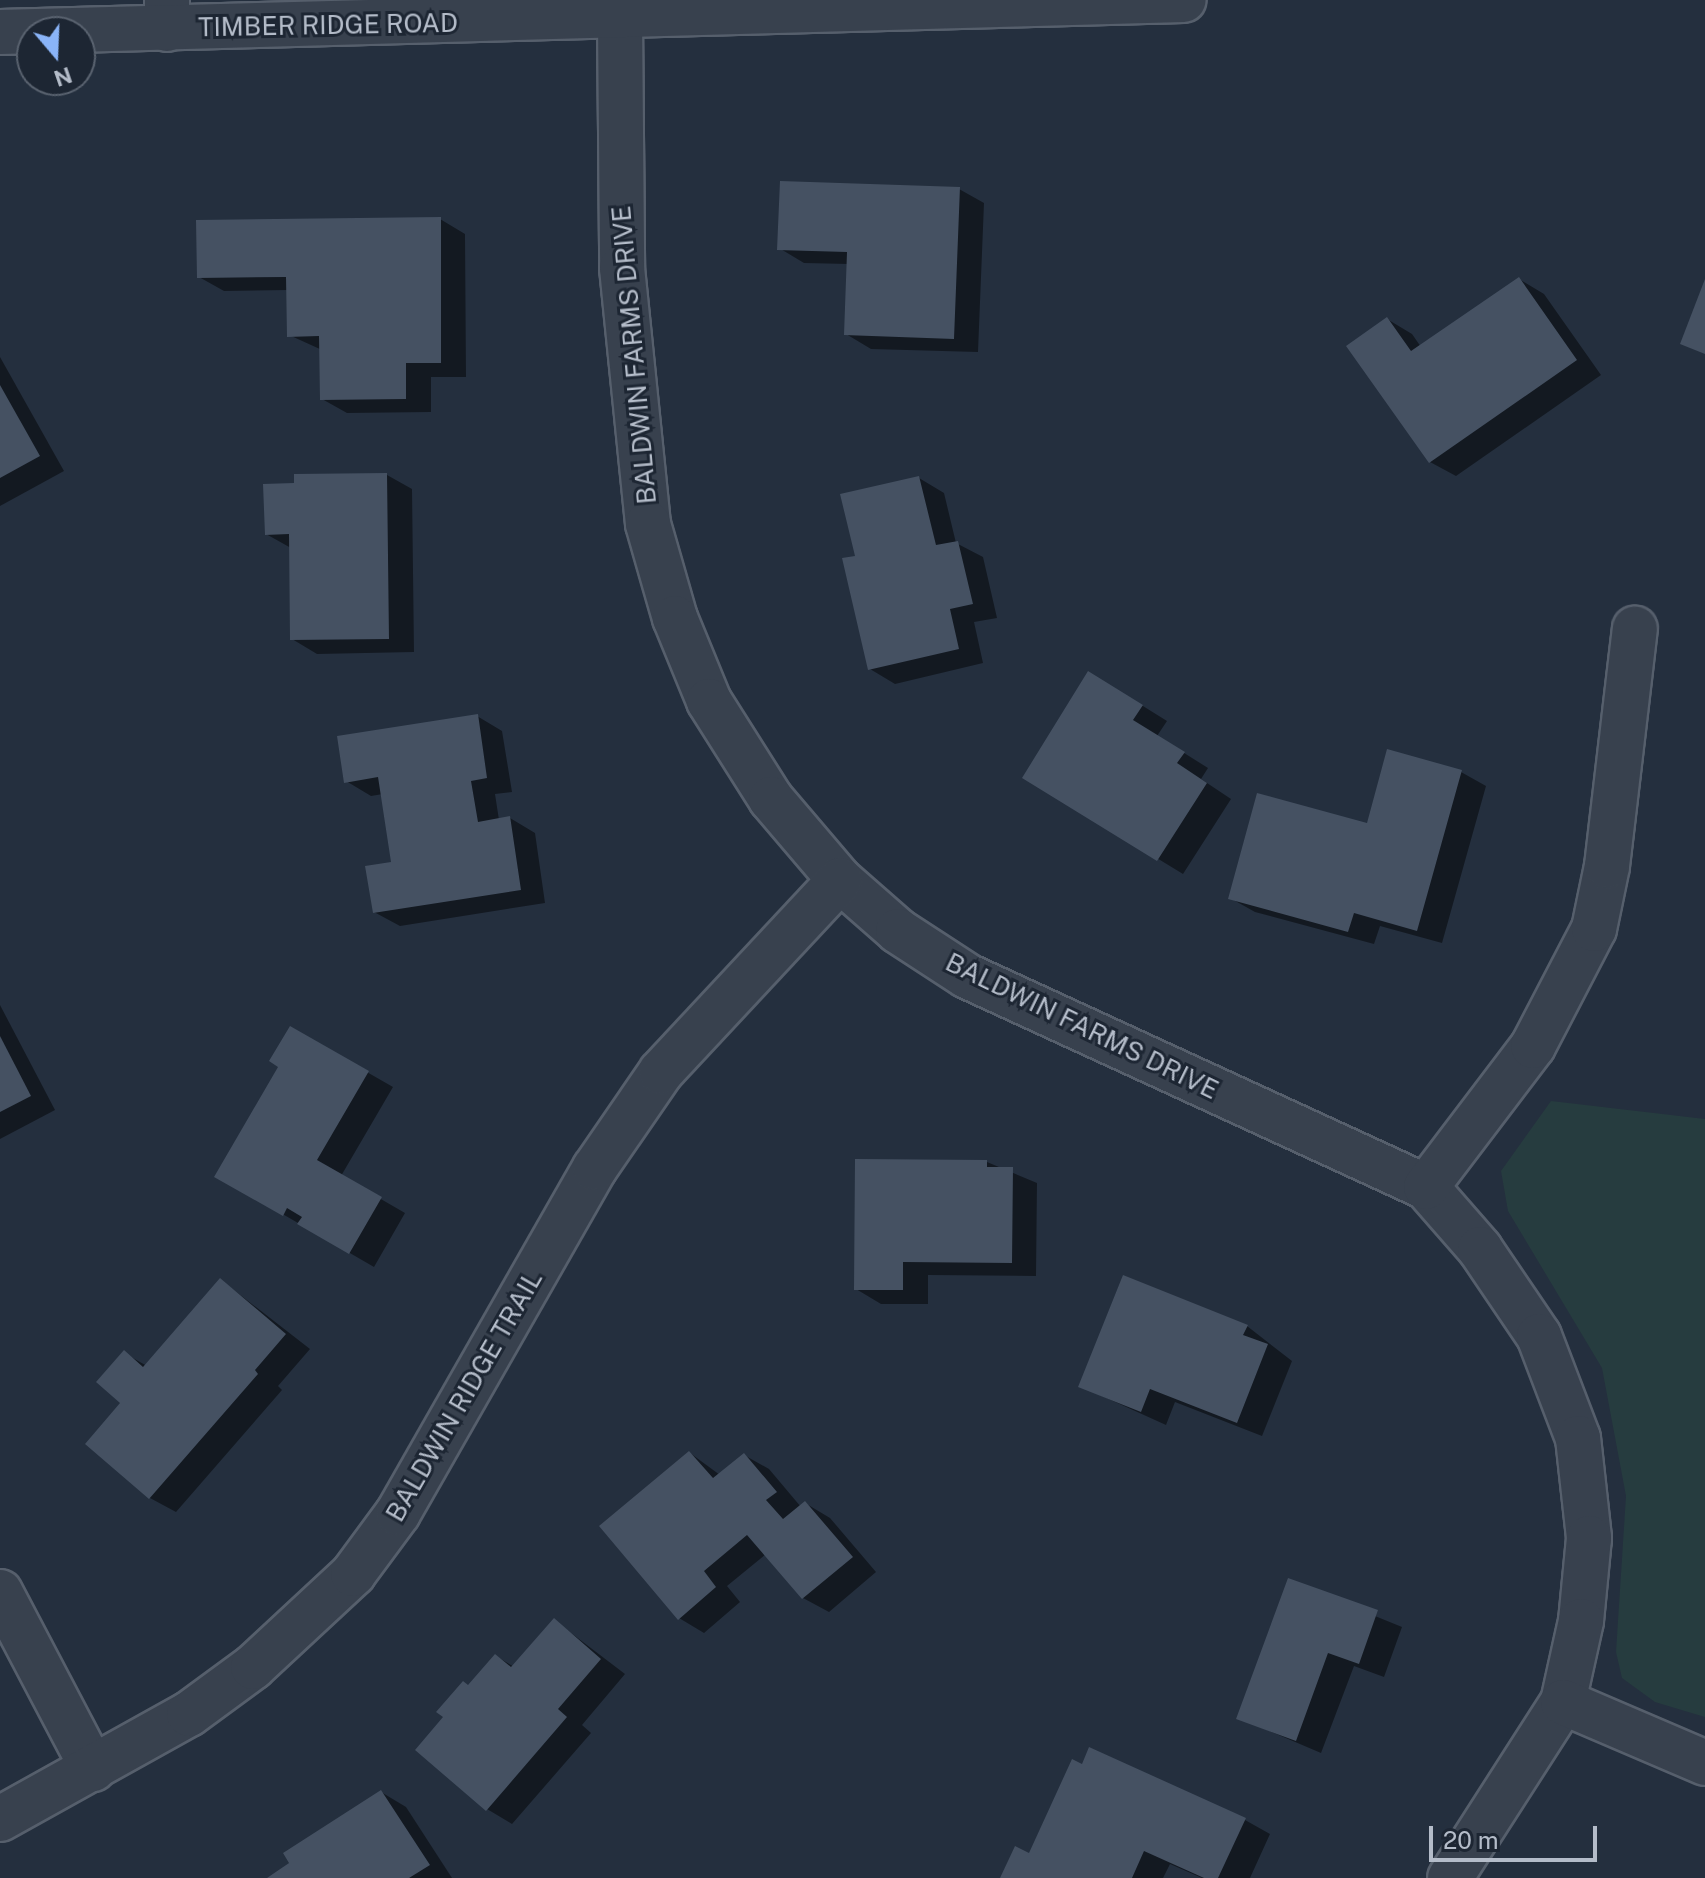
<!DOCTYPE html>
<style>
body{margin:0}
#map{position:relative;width:1705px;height:1878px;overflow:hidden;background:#242f3e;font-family:"Public Sans",sans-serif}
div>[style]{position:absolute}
.green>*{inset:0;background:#263c3f}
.shadow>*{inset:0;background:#0007}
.building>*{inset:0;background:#455162}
.roads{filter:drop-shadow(2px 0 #565f6c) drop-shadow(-2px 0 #565f6c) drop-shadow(0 2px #565f6c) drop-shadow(0 -2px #565f6c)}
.minor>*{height:44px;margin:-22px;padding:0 22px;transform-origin:22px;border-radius:22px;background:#38414e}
.tertiary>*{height:44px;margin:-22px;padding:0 22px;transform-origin:22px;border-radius:22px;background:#38414e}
span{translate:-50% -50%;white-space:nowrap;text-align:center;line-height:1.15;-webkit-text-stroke:6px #1d2633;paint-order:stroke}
.street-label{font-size:26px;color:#b4bcc9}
.north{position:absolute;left:16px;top:16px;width:80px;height:80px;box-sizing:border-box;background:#1d2633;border:2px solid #59626f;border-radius:50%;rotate:161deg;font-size:22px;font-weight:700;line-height:32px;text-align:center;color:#b4bcc9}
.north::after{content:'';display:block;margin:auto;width:28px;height:36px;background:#8ab4f8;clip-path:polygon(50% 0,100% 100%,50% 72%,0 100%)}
.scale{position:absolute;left:1429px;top:1826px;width:168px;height:36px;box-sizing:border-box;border:4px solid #b4bcc9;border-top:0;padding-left:10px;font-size:24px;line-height:28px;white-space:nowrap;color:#b4bcc9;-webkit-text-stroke:6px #1d2633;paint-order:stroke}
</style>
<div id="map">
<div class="green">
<div style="clip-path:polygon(1551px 1101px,1705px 1119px,1705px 1717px,1655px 1702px,1622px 1678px,1616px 1652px,1626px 1496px,1602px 1368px,1508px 1211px,1501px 1171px)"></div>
</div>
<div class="shadow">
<div style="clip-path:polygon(959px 189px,984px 203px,978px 352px,871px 349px,846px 334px,849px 264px,804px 263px,779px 248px)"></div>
<div style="clip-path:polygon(440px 219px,465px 234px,466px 377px,431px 377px,431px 412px,347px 413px,322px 399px,322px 350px,289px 335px,288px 290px,224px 291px,199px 277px)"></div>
<div style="clip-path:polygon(1519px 279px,1544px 294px,1601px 375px,1456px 476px,1430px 462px,1387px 319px,1412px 334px,1421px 347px)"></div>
<div style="clip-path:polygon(0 357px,64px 471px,0 506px)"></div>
<div style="clip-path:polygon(387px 475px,412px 489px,414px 652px,317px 654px,292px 639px,291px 548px,266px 534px)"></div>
<div style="clip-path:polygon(919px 478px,944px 493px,956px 543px,983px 557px,997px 618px,974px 622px,983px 663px,895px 684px,870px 669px,857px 557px)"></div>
<div style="clip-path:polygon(1114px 688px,1167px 721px,1157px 736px,1208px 768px,1201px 779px,1231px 799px,1183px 874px,1024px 777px)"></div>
<div style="clip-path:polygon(477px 716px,502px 731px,512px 792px,495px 794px,499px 820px,510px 818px,535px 833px,545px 903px,400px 926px,374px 912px,394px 864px,383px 794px,371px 796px,346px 781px)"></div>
<div style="clip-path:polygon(1461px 772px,1486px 786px,1442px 943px,1380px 926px,1374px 944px,1255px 912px,1230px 898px)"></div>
<div style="clip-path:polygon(0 1005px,55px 1110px,0 1139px)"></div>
<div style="clip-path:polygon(290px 1028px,393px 1087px,341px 1176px,405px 1213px,374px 1267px,217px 1176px,281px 1066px)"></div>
<div style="clip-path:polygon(987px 1162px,1037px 1183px,1036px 1276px,928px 1275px,928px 1304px,881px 1304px,856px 1289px)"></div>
<div style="clip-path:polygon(221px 1280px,310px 1349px,278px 1386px,282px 1390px,176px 1512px,150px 1498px,88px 1443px,123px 1403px,124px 1353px,147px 1366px)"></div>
<div style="clip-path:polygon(1247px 1326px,1292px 1361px,1262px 1436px,1175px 1402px,1166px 1425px,1080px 1386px)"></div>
<div style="clip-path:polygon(690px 1453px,720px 1475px,744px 1455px,769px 1469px,801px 1507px,805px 1503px,830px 1518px,876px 1572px,829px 1612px,803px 1598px,766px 1554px,727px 1586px,740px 1602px,704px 1633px,679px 1618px)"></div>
<div style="clip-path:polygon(1289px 1581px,1402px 1627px,1384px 1677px,1354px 1666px,1321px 1753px,1239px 1718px)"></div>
<div style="clip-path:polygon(554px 1620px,625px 1674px,582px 1725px,591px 1733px,512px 1824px,487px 1809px,469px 1687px,496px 1656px,514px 1667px)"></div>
<div style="clip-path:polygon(381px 1792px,406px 1807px,452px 1878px,270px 1878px)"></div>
<div style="clip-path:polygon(1245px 1820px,1270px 1834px,1250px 1878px,1202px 1878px,1170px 1864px,1163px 1878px,1002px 1878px)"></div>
</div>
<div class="building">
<div style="clip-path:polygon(780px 181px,960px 187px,954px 339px,844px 335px,847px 252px,777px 250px)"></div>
<div style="clip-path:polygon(441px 217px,441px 363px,406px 363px,406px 399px,320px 400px,319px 336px,287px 337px,286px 277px,197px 278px,196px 220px)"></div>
<div style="clip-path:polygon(1519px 277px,1577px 360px,1429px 463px,1346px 346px,1387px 317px,1411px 351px)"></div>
<div style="clip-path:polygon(1705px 279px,1705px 354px,1680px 344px)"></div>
<div style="clip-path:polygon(0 385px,40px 456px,0 478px)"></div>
<div style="clip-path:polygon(387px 473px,389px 639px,290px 640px,289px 534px,265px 535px,263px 484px,294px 483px,294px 474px)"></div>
<div style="clip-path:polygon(919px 476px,936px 545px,958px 541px,973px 604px,950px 609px,959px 649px,868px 670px,842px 558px,855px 556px,840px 494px)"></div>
<div style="clip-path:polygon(1088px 671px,1143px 705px,1133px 720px,1185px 752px,1177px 763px,1207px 783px,1157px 861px,1022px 778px)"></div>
<div style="clip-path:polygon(478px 714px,487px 778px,471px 781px,478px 822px,510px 816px,521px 890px,373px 913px,365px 866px,391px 862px,378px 777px,344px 783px,337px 736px)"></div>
<div style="clip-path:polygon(1387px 749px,1462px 770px,1417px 931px,1354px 913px,1348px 932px,1228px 899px,1257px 793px,1367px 823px)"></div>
<div style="clip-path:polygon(290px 1026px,369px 1071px,317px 1160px,382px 1197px,349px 1254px,297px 1224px,302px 1217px,287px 1208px,283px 1216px,214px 1177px,278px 1067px,269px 1061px)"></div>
<div style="clip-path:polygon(0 1036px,31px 1096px,0 1112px)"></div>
<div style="clip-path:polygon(855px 1159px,987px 1160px,987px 1167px,1013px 1167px,1012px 1263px,903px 1262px,903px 1290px,854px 1290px)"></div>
<div style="clip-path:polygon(1123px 1275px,1248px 1325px,1243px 1335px,1268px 1344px,1237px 1423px,1150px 1389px,1141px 1412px,1078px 1387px)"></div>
<div style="clip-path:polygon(220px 1278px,286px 1334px,255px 1370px,258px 1374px,149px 1499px,85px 1444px,120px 1403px,96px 1382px,124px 1350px,143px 1367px)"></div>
<div style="clip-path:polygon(689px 1451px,713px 1478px,744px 1453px,777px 1492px,766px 1500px,783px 1519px,805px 1501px,853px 1557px,802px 1599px,747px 1535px,704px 1571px,716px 1587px,678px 1620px,599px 1526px)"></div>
<div style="clip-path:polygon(1288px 1578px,1378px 1610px,1359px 1664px,1328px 1653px,1296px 1741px,1236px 1719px)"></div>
<div style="clip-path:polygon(554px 1618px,601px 1659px,558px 1709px,567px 1717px,486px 1811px,415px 1750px,443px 1717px,436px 1712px,463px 1681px,468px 1685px,495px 1654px,511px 1667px)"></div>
<div style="clip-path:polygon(1089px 1747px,1246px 1818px,1218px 1878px,1204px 1878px,1144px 1851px,1132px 1878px,1000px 1878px,1015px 1846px,1029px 1853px,1072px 1759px,1082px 1764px)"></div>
<div style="clip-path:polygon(381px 1790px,430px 1865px,409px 1878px,267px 1878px,289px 1863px,283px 1853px)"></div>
</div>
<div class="roads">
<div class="minor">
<div style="left:620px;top:19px;width:249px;rotate:89.5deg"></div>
<div style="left:622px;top:268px;width:257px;rotate:84.2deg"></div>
<div style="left:648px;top:524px;width:98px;rotate:74deg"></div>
<div style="left:675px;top:618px;width:90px;rotate:67.7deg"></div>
<div style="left:709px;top:701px;width:116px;rotate:57.7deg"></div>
<div style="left:771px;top:799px;width:106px;rotate:49.6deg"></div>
<div style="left:840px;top:880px;width:77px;rotate:41.3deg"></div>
<div style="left:898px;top:931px;width:82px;rotate:33.1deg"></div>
<div style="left:967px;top:976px;width:505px;rotate:24.69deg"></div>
<div style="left:1426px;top:1187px;width:82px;rotate:48.9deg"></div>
<div style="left:1480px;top:1249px;width:105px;rotate:55.9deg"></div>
<div style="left:1539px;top:1336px;width:109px;rotate:69.1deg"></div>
<div style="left:1578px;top:1438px;width:101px;rotate:83.7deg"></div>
<div style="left:1589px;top:1538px;width:83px;rotate:95.5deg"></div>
<div style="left:1581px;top:1621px;width:83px;rotate:102.5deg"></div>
<div style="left:1563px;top:1702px;width:209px;rotate:122.7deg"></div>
<div style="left:167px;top:29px;width:29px;rotate:-90deg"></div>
<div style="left:1426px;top:1187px;width:177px;rotate:-52.8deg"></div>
<div style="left:1533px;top:1046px;width:132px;rotate:-62.5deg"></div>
<div style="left:1594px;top:929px;width:64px;rotate:-78.3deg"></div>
<div style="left:1607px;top:866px;width:239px;rotate:-83.3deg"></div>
<div style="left:0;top:1592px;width:200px;rotate:62.3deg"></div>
<div style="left:1563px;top:1702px;width:155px;rotate:23.2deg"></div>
<div style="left:0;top:1819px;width:216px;rotate:-29.1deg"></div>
<div style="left:189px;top:1714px;width:79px;rotate:-36.3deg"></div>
<div style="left:253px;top:1667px;width:137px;rotate:-42.9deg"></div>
<div style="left:353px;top:1574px;width:76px;rotate:-53.6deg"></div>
<div style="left:398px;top:1513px;width:397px;rotate:-60.3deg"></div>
<div style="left:595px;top:1168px;width:116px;rotate:-55.5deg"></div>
<div style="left:661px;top:1072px;width:262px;rotate:-47deg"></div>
</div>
<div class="tertiary">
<div style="left:0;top:32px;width:1184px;rotate:-1.55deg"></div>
</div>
</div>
<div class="street-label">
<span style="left:328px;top:25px;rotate:-1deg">TIMBER RIDGE ROAD</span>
<span style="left:634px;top:355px;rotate:-95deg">BALDWIN FARMS DRIVE</span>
<span style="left:1082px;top:1026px;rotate:26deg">BALDWIN FARMS DRIVE</span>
<span style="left:464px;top:1396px;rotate:-60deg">BALDWIN RIDGE TRAIL</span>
</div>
<div class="north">N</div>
<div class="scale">20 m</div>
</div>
